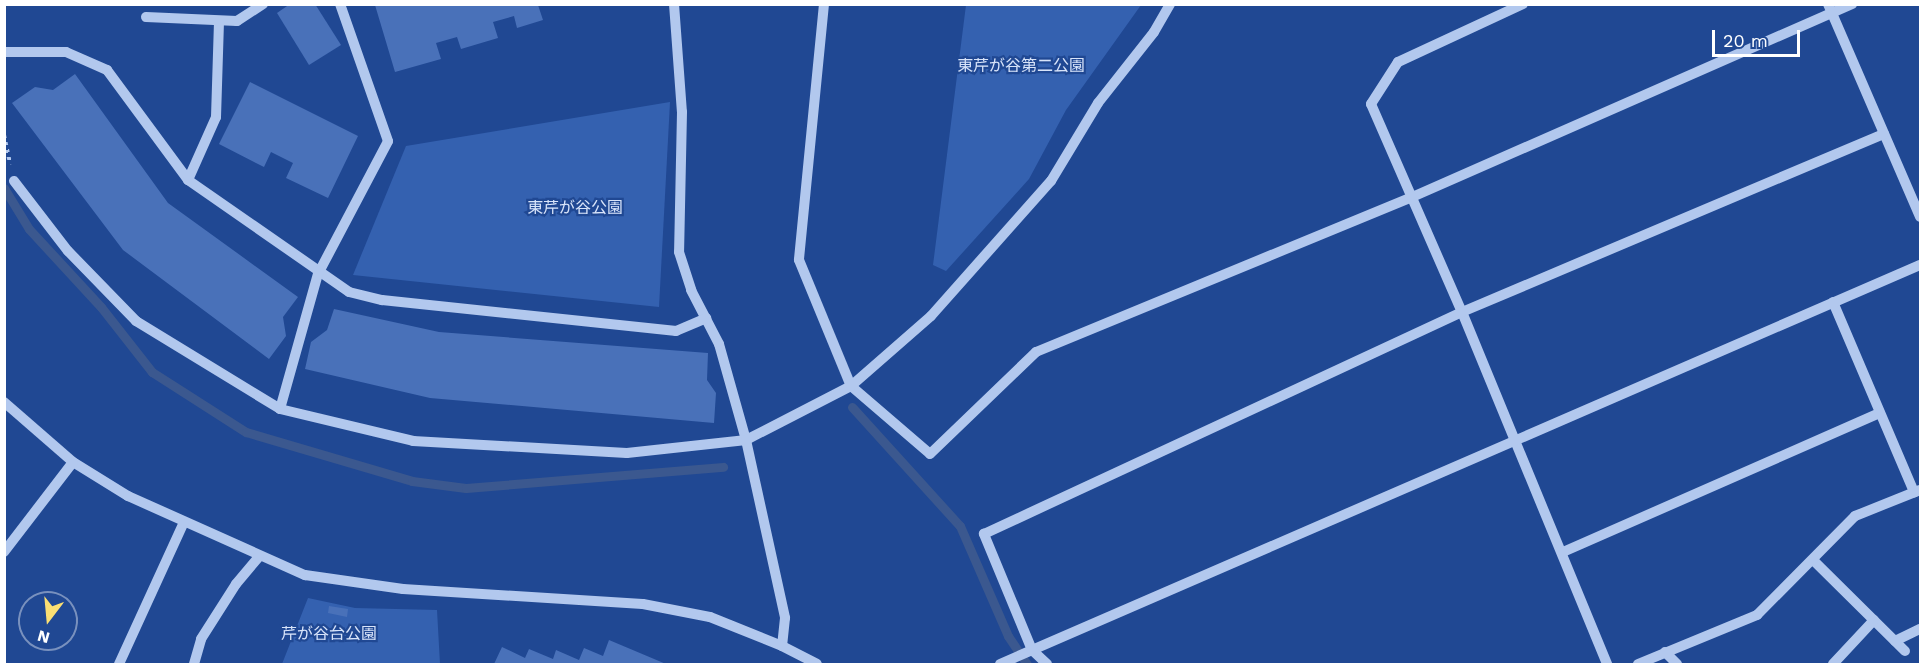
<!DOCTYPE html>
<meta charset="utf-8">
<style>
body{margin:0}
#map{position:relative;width:1925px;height:669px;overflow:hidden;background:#204893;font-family:"Work Sans","Noto Sans JP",sans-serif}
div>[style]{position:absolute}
.green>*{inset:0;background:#3461b0}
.stream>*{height:9px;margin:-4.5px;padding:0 4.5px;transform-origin:4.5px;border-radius:4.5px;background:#3b588f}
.building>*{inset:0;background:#4971b9}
.path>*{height:4px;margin-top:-2px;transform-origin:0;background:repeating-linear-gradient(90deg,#b2c8ee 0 3px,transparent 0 7.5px)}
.minor>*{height:10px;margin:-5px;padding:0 5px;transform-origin:5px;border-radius:5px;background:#b2c8ee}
span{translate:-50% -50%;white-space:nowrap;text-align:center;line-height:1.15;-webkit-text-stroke:4.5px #204893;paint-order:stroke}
.park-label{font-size:16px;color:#d8e4fa}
.frame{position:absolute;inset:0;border:6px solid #fff;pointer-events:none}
.north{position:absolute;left:18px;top:591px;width:60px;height:60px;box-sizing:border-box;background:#204893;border:2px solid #7991be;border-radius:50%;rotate:196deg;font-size:16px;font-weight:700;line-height:24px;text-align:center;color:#fff}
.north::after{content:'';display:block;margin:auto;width:21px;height:27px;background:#fbdf73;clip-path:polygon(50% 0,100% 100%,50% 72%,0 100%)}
.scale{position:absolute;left:1712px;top:30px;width:88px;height:27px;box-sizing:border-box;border:3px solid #fff;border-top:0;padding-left:8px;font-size:18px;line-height:21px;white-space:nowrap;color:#fff;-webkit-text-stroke:4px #204893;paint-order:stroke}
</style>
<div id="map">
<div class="green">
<div style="clip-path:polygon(966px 5px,1141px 5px,1066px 110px,1029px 179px,946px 271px,933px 265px)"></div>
<div style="clip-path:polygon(670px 102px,659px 307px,353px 275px,406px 146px)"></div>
<div style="clip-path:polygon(308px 598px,355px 608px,437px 610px,440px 664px,282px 664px)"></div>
</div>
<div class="stream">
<div style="left:4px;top:188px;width:48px;rotate:58.6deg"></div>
<div style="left:29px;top:229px;width:106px;rotate:47.3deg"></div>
<div style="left:101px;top:307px;width:83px;rotate:51.9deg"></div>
<div style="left:152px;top:372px;width:112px;rotate:32.6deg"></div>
<div style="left:246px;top:432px;width:173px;rotate:16.4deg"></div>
<div style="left:412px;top:481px;width:54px;rotate:7.4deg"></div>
<div style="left:466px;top:488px;width:258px;rotate:-4.7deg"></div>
<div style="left:852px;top:407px;width:161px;rotate:47.8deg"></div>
<div style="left:960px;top:526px;width:120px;rotate:66.4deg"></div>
<div style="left:1008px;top:636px;width:34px;rotate:56deg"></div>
</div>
<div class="building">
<div style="clip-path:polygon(290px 4px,315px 4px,341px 45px,309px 65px,277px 13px)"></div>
<div style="clip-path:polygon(375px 5px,538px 5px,543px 20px,517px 28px,514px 16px,493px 22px,498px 38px,461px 49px,457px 37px,436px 43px,441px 59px,395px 72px)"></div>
<div style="clip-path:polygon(75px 74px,168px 203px,298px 297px,283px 317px,286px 336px,269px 359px,123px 250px,12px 103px,35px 87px,53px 90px)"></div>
<div style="clip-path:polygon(250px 82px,358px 136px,328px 198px,286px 178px,293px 163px,271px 152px,264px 167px,219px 144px)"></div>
<div style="clip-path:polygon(334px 309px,439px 332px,708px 353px,707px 380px,716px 393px,714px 423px,430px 398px,305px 369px,311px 342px,327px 330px)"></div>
<div style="clip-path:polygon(329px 606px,348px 609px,347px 617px,328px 613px)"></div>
<div style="clip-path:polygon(609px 640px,666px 664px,494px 664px,502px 647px,525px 658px,529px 649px,553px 659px,556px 650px,579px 660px,584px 648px,603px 656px)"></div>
</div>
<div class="path">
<div style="left:4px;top:135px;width:30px;rotate:78deg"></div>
</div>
<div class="minor">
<div style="left:674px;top:4px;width:108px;rotate:85.8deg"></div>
<div style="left:682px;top:112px;width:140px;rotate:91.2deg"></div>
<div style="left:679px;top:252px;width:40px;rotate:72deg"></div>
<div style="left:691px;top:290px;width:61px;rotate:62.6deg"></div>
<div style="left:719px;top:344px;width:100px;rotate:74.3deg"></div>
<div style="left:746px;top:440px;width:182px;rotate:77.6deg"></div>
<div style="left:785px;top:618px;width:28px;rotate:96deg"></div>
<div style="left:824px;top:4px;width:257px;rotate:95.6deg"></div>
<div style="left:799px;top:260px;width:136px;rotate:67.6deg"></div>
<div style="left:851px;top:386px;width:104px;rotate:40.7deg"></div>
<div style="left:930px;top:454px;width:147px;rotate:-43.9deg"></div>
<div style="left:1036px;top:352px;width:404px;rotate:-22.4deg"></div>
<div style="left:1410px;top:198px;width:483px;rotate:-23.7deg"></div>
<div style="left:1523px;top:4px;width:138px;rotate:155.1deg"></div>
<div style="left:1398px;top:62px;width:50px;rotate:122.7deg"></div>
<div style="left:1371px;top:104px;width:227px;rotate:66.4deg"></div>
<div style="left:1462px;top:312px;width:381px;rotate:67.6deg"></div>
<div style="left:1828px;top:4px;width:232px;rotate:66.6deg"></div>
<div style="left:146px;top:17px;width:91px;rotate:2.5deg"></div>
<div style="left:237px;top:21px;width:31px;rotate:-33deg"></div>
<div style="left:4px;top:52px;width:62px"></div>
<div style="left:66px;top:52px;width:45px;rotate:23.7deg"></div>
<div style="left:107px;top:70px;width:137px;rotate:53.6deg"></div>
<div style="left:188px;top:180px;width:196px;rotate:34.8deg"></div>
<div style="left:349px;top:292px;width:34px;rotate:14deg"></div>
<div style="left:382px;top:300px;width:296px;rotate:6deg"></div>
<div style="left:676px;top:331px;width:33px;rotate:-23deg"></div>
<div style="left:188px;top:180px;width:69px;rotate:-66deg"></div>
<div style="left:216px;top:117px;width:95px;rotate:-88.2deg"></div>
<div style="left:14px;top:181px;width:88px;rotate:52.4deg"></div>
<div style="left:68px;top:251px;width:98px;rotate:45.8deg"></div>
<div style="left:136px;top:321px;width:169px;rotate:31.4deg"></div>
<div style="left:280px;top:409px;width:137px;rotate:13.5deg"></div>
<div style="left:413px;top:441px;width:214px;rotate:3.2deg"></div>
<div style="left:627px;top:453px;width:120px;rotate:-6.2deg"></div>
<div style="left:746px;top:440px;width:118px;rotate:-27.2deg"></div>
<div style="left:851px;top:386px;width:106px;rotate:-41.2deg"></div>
<div style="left:931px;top:316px;width:181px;rotate:-48.4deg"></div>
<div style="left:1051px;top:181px;width:91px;rotate:-58.9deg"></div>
<div style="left:1098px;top:103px;width:90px;rotate:-51.7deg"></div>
<div style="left:1154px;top:32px;width:32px;rotate:-60deg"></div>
<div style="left:1833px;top:302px;width:207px;rotate:66.9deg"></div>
<div style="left:4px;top:402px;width:91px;rotate:41deg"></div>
<div style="left:73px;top:462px;width:65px;rotate:31.7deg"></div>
<div style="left:128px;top:496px;width:194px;rotate:24.1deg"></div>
<div style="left:305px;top:575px;width:99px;rotate:8.1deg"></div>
<div style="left:403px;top:589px;width:240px;rotate:3.6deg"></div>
<div style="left:643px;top:604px;width:68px;rotate:11deg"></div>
<div style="left:710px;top:617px;width:78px;rotate:21.9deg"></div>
<div style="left:782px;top:646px;width:39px;rotate:27deg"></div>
<div style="left:280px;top:409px;width:140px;rotate:-74.3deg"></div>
<div style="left:318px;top:274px;width:150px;rotate:-62.2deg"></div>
<div style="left:388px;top:141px;width:145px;rotate:-109.3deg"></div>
<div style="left:4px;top:552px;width:113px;rotate:-52.5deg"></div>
<div style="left:1563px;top:552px;width:346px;rotate:-23.7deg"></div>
<div style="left:1814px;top:561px;width:128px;rotate:44.7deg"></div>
<div style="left:1895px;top:641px;width:28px;rotate:-26deg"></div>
<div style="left:1665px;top:652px;width:17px;rotate:45deg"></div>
<div style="left:119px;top:664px;width:154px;rotate:-65.4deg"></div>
<div style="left:194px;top:664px;width:26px;rotate:-74deg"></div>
<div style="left:201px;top:639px;width:65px;rotate:-57.5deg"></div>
<div style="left:236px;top:584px;width:35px;rotate:-50deg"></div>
<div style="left:1000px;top:664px;width:1003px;rotate:-23.45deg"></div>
<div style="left:1047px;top:664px;width:21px;rotate:-137deg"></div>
<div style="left:1032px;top:650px;width:126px;rotate:-112.5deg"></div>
<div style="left:984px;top:534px;width:527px;rotate:-24.91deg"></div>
<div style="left:1462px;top:312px;width:458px;rotate:-22.9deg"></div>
<div style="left:1638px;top:664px;width:129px;rotate:-22.4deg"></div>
<div style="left:1757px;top:615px;width:139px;rotate:-45.3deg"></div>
<div style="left:1855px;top:516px;width:70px;rotate:-21.8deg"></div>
<div style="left:1833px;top:664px;width:60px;rotate:-47deg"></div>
</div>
<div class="park-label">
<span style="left:1021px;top:66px">東芹が谷第二公園</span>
<span style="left:575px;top:208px">東芹が谷公園</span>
<span style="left:329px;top:634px">芹が谷台公園</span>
</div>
<div class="frame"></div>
<div class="north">N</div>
<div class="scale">20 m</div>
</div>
